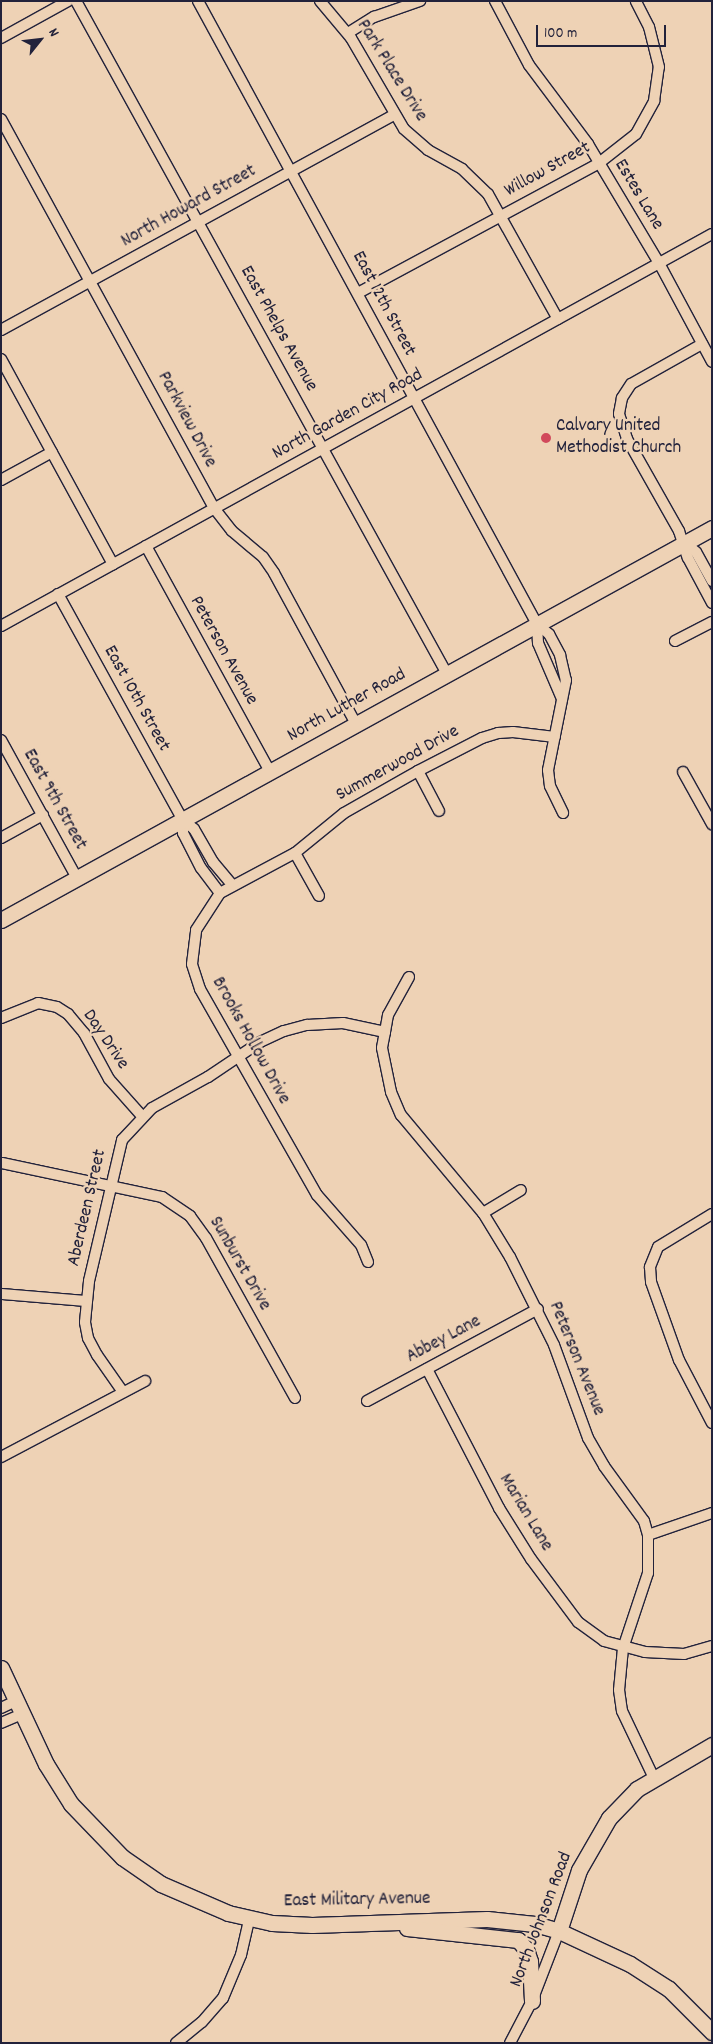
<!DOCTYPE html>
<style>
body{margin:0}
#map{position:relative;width:713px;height:2044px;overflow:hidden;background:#eed2b5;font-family:Dekko,sans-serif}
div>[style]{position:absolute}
.roads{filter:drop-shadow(1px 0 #22223b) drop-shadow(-1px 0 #22223b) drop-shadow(0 1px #22223b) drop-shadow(0 -1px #22223b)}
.street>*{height:10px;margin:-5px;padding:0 5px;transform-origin:5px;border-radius:5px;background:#eed2b5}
.secondary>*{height:15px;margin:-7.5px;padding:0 7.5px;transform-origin:7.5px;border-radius:7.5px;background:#eed2b5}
.dots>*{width:14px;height:14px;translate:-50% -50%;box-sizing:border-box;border:2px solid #eed2b5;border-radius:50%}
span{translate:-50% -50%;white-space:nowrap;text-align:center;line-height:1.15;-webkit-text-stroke:4.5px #eed2b5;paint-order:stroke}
.street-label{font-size:19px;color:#22223b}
.poi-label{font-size:19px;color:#22223b}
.left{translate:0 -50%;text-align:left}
.frame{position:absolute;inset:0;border:2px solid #22223b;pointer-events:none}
.north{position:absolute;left:15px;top:15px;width:50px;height:50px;-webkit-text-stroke:4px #eed2b5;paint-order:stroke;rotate:61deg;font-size:14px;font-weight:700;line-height:20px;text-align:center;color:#22223b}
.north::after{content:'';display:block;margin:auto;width:18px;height:22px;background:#22223b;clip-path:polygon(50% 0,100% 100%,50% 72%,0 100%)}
.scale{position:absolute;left:536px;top:25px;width:130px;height:22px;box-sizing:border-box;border:2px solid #22223b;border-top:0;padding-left:6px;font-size:15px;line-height:18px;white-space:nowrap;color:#22223b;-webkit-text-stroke:4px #eed2b5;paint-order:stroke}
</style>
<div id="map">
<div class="roads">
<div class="street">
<div style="left:76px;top:1px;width:768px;rotate:61.13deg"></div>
<div style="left:198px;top:1px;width:709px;rotate:61.45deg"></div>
<div style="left:537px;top:624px;width:16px;rotate:40deg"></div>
<div style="left:549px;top:634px;width:24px;rotate:62deg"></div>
<div style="left:560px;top:655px;width:26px;rotate:77deg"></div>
<div style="left:566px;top:680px;width:92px;rotate:101.3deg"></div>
<div style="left:548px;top:770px;width:16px;rotate:83deg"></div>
<div style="left:550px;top:786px;width:30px;rotate:64deg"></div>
<div style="left:320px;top:1px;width:48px;rotate:50deg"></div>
<div style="left:351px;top:38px;width:105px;rotate:59.8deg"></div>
<div style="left:404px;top:129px;width:32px;rotate:41deg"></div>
<div style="left:428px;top:150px;width:39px;rotate:29deg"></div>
<div style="left:462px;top:169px;width:36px;rotate:44deg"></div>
<div style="left:488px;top:194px;width:143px;rotate:60.8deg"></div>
<div style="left:495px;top:1px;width:72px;rotate:62deg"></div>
<div style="left:529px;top:65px;width:99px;rotate:53.2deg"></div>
<div style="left:588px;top:144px;width:139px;rotate:59.2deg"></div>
<div style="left:659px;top:263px;width:112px;rotate:61.8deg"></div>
<div style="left:348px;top:33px;width:31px;rotate:-32deg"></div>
<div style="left:374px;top:17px;width:49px;rotate:-19.2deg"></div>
<div style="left:1px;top:38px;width:77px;rotate:-28.9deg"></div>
<div style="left:1px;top:119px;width:443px;rotate:61.3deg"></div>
<div style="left:214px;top:508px;width:29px;rotate:52deg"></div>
<div style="left:232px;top:531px;width:40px;rotate:40deg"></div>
<div style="left:263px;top:557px;width:19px;rotate:55deg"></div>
<div style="left:274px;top:573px;width:172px;rotate:61.5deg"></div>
<div style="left:358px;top:293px;width:274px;rotate:-28.3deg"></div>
<div style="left:599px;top:163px;width:47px;rotate:-38.1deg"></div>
<div style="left:636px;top:134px;width:38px;rotate:-61deg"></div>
<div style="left:654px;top:101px;width:34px;rotate:-82deg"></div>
<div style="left:659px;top:67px;width:41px;rotate:-104deg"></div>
<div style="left:649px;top:27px;width:29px;rotate:-117deg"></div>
<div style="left:1px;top:330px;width:448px;rotate:-28.7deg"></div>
<div style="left:702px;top:344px;width:81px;rotate:150.6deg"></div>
<div style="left:631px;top:384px;width:17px;rotate:123deg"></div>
<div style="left:622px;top:398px;width:16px;rotate:101deg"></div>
<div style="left:619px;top:414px;width:26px;rotate:72deg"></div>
<div style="left:627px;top:439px;width:106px;rotate:60.5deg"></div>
<div style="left:679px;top:531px;width:28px;rotate:72deg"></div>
<div style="left:688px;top:558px;width:51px;rotate:61.9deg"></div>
<div style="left:1px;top:359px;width:234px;rotate:61.4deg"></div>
<div style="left:1px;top:480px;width:58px;rotate:-28.8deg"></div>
<div style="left:685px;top:543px;width:14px;rotate:39deg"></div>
<div style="left:696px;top:552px;width:33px;rotate:61deg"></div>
<div style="left:146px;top:546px;width:258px;rotate:61.2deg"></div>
<div style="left:58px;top:594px;width:258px;rotate:61.1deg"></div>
<div style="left:183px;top:820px;width:14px;rotate:39deg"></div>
<div style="left:194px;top:829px;width:38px;rotate:60deg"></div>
<div style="left:213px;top:862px;width:31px;rotate:50deg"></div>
<div style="left:537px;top:624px;width:19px;rotate:87deg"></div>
<div style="left:538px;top:643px;width:61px;rotate:66.8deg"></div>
<div style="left:1px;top:626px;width:812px;rotate:-28.87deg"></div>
<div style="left:675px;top:641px;width:42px;rotate:-27.2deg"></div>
<div style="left:1px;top:740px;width:158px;rotate:61.2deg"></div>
<div style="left:418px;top:771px;width:45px;rotate:62.3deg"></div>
<div style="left:683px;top:772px;width:60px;rotate:60.9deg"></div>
<div style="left:183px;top:820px;width:13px;rotate:90deg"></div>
<div style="left:183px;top:833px;width:39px;rotate:63deg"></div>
<div style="left:201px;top:868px;width:31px;rotate:53deg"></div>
<div style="left:1px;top:838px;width:48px;rotate:-28.7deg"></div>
<div style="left:295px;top:853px;width:49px;rotate:60.8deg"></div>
<div style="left:409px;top:977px;width:43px;rotate:118.9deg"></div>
<div style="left:388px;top:1015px;width:17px;rotate:100deg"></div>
<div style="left:385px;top:1032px;width:16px;rotate:101deg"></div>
<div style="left:382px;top:1048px;width:45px;rotate:78.4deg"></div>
<div style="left:391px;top:1092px;width:25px;rotate:67deg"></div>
<div style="left:401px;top:1115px;width:128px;rotate:50.1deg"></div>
<div style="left:483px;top:1213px;width:52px;rotate:58.5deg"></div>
<div style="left:510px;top:1257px;width:98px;rotate:63.4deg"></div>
<div style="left:554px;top:1345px;width:99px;rotate:69.9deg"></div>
<div style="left:588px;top:1438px;width:32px;rotate:60deg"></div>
<div style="left:604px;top:1466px;width:68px;rotate:54deg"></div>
<div style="left:644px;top:1521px;width:15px;rotate:74deg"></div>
<div style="left:648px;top:1535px;width:38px;rotate:90deg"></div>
<div style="left:648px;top:1573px;width:79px;rotate:108.4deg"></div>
<div style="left:623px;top:1648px;width:42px;rotate:95.4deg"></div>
<div style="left:619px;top:1690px;width:21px;rotate:82deg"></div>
<div style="left:622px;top:1711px;width:74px;rotate:64.5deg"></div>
<div style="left:1px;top:1018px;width:40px;rotate:-22deg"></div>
<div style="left:38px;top:1003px;width:19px;rotate:12deg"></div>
<div style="left:57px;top:1007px;width:13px;rotate:32deg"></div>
<div style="left:68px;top:1014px;width:25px;rotate:50deg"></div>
<div style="left:84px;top:1033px;width:52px;rotate:61.5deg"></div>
<div style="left:109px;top:1079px;width:50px;rotate:48.3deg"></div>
<div style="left:2px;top:1163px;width:164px;rotate:12deg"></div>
<div style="left:162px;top:1197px;width:34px;rotate:34deg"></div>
<div style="left:190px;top:1216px;width:27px;rotate:54deg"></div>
<div style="left:206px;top:1238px;width:183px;rotate:60.9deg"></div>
<div style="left:483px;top:1213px;width:44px;rotate:-31.2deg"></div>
<div style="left:712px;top:1214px;width:63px;rotate:148.6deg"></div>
<div style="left:658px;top:1247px;width:22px;rotate:112deg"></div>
<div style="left:650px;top:1267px;width:15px;rotate:86deg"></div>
<div style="left:651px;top:1282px;width:83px;rotate:70.3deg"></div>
<div style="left:679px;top:1360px;width:71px;rotate:62.4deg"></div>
<div style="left:368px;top:1262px;width:18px;rotate:-112deg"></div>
<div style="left:361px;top:1245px;width:67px;rotate:-131.3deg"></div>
<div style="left:317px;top:1195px;width:237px;rotate:-119.6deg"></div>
<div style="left:200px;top:989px;width:26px;rotate:-108deg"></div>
<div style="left:192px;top:964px;width:34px;rotate:-83deg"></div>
<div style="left:196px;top:930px;width:44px;rotate:-57deg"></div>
<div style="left:220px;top:893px;width:85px;rotate:-28.1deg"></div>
<div style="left:295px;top:853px;width:63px;rotate:-39.2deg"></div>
<div style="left:344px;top:813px;width:85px;rotate:-29.6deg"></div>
<div style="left:418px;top:771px;width:72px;rotate:-27.3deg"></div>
<div style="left:482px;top:738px;width:17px;rotate:-17deg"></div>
<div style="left:498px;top:733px;width:15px;rotate:-4deg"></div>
<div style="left:513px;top:732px;width:42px;rotate:6.8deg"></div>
<div style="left:1px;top:1294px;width:86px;rotate:4.7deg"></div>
<div style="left:427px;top:1369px;width:157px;rotate:62.6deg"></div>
<div style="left:499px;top:1508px;width:60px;rotate:57.9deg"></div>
<div style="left:531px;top:1559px;width:79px;rotate:53.3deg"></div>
<div style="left:578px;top:1622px;width:32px;rotate:36deg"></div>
<div style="left:604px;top:1641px;width:42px;rotate:15deg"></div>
<div style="left:645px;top:1652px;width:39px;rotate:3deg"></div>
<div style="left:684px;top:1654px;width:29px;rotate:-16deg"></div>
<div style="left:123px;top:1392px;width:45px;rotate:-125.1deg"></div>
<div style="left:97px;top:1355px;width:19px;rotate:-118deg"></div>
<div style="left:88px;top:1338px;width:16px;rotate:-101deg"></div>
<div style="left:85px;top:1322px;width:41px;rotate:-84.4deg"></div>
<div style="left:89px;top:1281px;width:145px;rotate:-76.8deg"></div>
<div style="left:122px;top:1140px;width:44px;rotate:-46.8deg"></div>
<div style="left:152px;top:1108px;width:64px;rotate:-29deg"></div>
<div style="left:208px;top:1077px;width:63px;rotate:-33.9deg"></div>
<div style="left:260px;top:1042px;width:26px;rotate:-25deg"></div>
<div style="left:284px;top:1031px;width:24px;rotate:-15deg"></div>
<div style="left:307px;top:1025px;width:36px;rotate:-3deg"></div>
<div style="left:343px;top:1023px;width:43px;rotate:12.1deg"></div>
<div style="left:367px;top:1401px;width:194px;rotate:-28.3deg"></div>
<div style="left:1px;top:1457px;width:163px;rotate:-27.8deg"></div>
<div style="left:648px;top:1535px;width:68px;rotate:-19deg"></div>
<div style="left:1px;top:1708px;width:17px;rotate:-25deg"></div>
<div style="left:1px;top:1723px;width:23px;rotate:-23deg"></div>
<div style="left:176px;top:2043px;width:33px;rotate:-39deg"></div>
<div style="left:202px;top:2022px;width:32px;rotate:-49deg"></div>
<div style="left:223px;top:1998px;width:47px;rotate:-67.3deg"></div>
<div style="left:241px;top:1955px;width:37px;rotate:-77deg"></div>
<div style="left:510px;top:2043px;width:47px;rotate:-62.4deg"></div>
<div style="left:532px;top:2001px;width:75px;rotate:-68.9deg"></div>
</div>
<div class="secondary">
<div style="left:1px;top:920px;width:812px;rotate:-28.87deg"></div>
<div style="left:1px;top:1668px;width:106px;rotate:64.9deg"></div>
<div style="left:46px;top:1764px;width:47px;rotate:58deg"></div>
<div style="left:71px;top:1804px;width:74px;rotate:46.1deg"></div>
<div style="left:122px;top:1857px;width:47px;rotate:34.7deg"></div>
<div style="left:161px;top:1884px;width:73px;rotate:23.4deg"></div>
<div style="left:228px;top:1913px;width:45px;rotate:12.8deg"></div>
<div style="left:272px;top:1923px;width:40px;rotate:2.9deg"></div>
<div style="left:312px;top:1925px;width:175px;rotate:-2deg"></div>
<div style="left:487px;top:1919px;width:48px;rotate:5.9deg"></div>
<div style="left:535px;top:1924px;width:25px;rotate:16deg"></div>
<div style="left:559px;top:1931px;width:78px;rotate:24.9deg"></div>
<div style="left:630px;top:1964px;width:46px;rotate:32.7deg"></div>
<div style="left:669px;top:1989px;width:61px;rotate:45deg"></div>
<div style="left:407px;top:1928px;width:112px;rotate:6.2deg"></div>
<div style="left:518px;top:1940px;width:12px;rotate:48deg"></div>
<div style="left:526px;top:1949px;width:13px;rotate:72deg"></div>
<div style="left:530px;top:1961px;width:40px;rotate:87.1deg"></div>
<div style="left:559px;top:1931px;width:64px;rotate:-71.8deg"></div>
<div style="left:579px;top:1870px;width:60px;rotate:-60deg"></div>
<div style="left:609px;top:1818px;width:40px;rotate:-46deg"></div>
<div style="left:637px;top:1789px;width:87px;rotate:-30.4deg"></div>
</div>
</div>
<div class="dots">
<div style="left:546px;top:438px;background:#d1495b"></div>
</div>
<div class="street-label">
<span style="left:391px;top:71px;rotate:58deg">Park Place Drive</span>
<span style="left:548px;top:170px;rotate:-29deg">Willow Street</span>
<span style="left:638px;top:195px;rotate:59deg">Estes Lane</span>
<span style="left:189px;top:207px;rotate:-29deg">North Howard Street</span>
<span style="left:383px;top:304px;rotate:62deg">East 12th Street</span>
<span style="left:278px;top:329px;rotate:61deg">East Phelps Avenue</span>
<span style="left:348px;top:415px;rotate:-29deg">North Garden City Road</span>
<span style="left:186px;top:420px;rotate:62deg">Parkview Drive</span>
<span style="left:223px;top:651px;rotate:61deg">Peterson Avenue</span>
<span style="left:136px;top:699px;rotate:61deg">East 10th Street</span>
<span style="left:347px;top:706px;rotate:-29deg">North Luther Road</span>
<span style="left:398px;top:764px;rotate:-29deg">Summerwood Drive</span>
<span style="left:54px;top:800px;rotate:61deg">East 9th Street</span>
<span style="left:105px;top:1040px;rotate:56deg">Day Drive</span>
<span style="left:250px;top:1041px;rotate:61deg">Brooks Hollow Drive</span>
<span style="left:88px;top:1208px;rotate:-77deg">Aberdeen Street</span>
<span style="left:239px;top:1264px;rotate:60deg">Sunburst Drive</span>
<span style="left:444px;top:1340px;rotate:-28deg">Abbey Lane</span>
<span style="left:576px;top:1359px;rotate:68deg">Peterson Avenue</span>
<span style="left:525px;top:1513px;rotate:59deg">Marian Lane</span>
<span style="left:357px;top:1901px;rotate:-1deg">East Military Avenue</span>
<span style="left:542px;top:1920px;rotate:-69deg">North Johnson Road</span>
</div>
<div class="poi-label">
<span class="left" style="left:556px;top:438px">Calvary United<br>Methodist Church</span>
</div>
<div class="frame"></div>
<div class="north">N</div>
<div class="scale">100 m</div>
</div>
